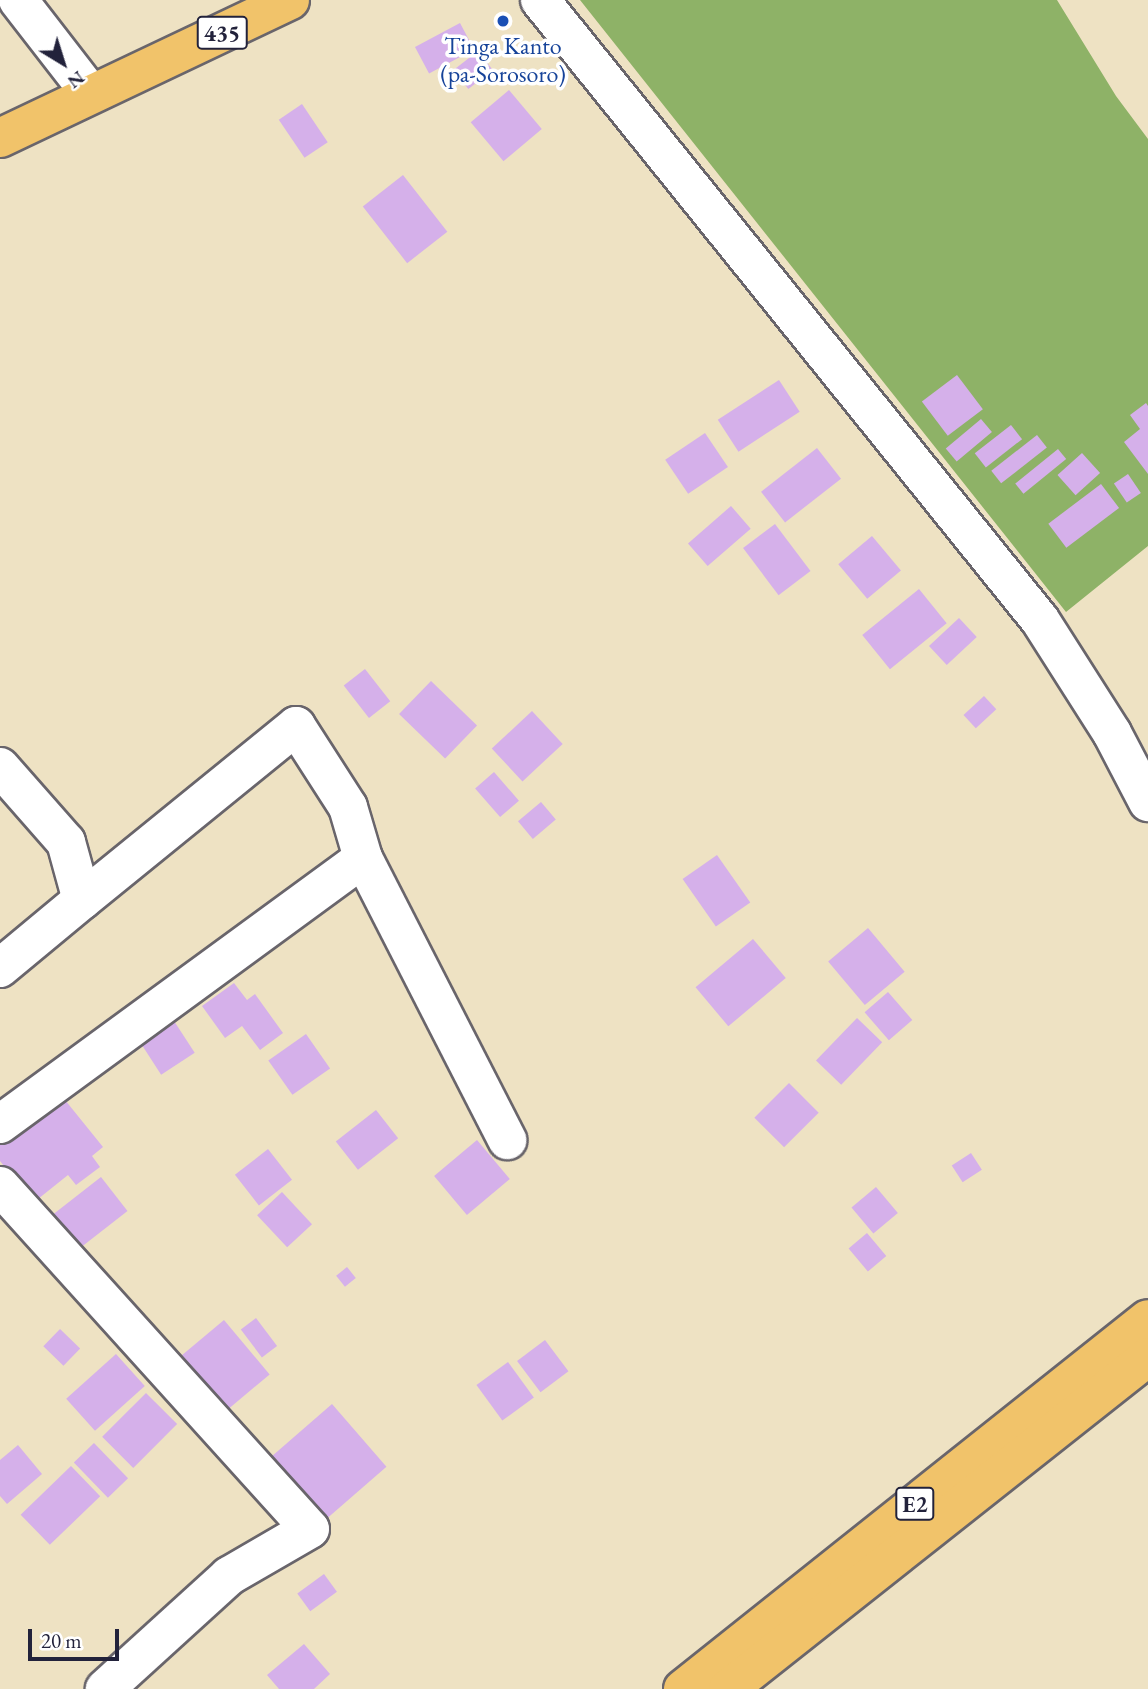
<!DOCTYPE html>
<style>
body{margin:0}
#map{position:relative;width:1148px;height:1689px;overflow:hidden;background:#eee2c3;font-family:"EB Garamond",serif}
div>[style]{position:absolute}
.forest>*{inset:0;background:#8eb267}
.building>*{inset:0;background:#d5b0ea;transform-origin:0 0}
.roads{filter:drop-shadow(2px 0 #69656b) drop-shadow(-2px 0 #69656b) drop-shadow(0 2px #69656b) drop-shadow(0 -2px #69656b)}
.minor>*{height:38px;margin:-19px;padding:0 19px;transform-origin:19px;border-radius:19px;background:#fff}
.major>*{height:38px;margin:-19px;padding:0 19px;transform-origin:19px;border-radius:19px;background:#f1c36a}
.highway>*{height:38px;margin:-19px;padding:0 19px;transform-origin:19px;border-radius:19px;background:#f1c36a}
.dots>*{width:19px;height:19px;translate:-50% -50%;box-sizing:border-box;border:4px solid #fff;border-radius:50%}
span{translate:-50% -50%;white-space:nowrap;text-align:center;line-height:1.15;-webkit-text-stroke:7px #fff;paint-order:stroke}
.shield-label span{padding:2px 5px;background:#fff;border:2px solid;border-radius:5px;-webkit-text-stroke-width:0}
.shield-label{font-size:23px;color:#22223b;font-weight:700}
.transit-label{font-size:24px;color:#164399}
.north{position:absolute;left:28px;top:28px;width:70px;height:70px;-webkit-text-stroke:5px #fff;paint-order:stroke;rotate:142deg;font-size:19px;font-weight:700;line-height:28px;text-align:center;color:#22223b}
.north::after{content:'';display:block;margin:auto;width:24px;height:32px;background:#22223b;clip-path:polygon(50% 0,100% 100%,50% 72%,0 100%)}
.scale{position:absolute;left:28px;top:1629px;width:91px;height:32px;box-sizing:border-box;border:4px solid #22223b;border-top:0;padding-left:9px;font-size:21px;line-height:24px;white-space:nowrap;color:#22223b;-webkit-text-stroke:5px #fff;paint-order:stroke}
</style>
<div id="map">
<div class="forest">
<div style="clip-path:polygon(580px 0,1057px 0,1116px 96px,1148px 139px,1148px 546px,1066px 612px)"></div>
</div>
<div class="building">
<div style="left:460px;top:23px;width:30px;height:51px;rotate:62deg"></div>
<div style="left:478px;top:51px;width:24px;height:31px;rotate:52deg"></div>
<div style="left:509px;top:90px;width:51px;height:50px;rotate:50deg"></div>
<div style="left:302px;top:104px;width:46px;height:28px;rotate:56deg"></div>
<div style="left:403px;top:175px;width:72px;height:51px;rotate:52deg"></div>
<div style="left:957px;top:375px;width:43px;height:44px;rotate:53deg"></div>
<div style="left:779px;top:380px;width:38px;height:73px;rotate:57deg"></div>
<div style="clip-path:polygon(1146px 403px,1148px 406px,1148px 474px,1124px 442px,1140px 429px,1130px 415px)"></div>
<div style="left:981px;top:419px;width:17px;height:46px;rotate:50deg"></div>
<div style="left:1011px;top:425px;width:18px;height:46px;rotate:52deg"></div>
<div style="left:705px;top:433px;width:41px;height:48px;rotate:56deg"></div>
<div style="left:1037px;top:435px;width:16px;height:58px;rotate:52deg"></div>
<div style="left:817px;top:448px;width:39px;height:71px;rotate:52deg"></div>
<div style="left:1058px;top:449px;width:13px;height:55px;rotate:51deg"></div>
<div style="left:1082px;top:453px;width:27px;height:33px;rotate:48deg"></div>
<div style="left:1128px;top:474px;width:23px;height:17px;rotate:56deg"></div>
<div style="left:1101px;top:484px;width:30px;height:66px;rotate:53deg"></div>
<div style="left:731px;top:506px;width:30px;height:57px;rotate:49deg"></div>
<div style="left:775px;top:524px;width:59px;height:40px;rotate:53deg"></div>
<div style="left:872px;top:536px;width:45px;height:44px;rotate:50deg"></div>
<div style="left:919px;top:589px;width:44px;height:73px;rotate:51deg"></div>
<div style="left:959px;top:618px;width:26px;height:41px;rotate:47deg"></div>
<div style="left:365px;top:669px;width:41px;height:27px;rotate:52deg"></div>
<div style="left:431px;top:681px;width:64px;height:46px;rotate:44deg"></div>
<div style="left:984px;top:696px;width:18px;height:28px;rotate:47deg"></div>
<div style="left:532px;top:711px;width:45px;height:55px;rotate:47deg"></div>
<div style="left:494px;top:772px;width:38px;height:25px;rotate:49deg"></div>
<div style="left:541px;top:802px;width:23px;height:30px;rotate:50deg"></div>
<div style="left:717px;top:855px;width:58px;height:42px;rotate:55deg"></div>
<div style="left:868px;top:928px;width:57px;height:52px;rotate:50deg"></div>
<div style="left:753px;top:939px;width:51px;height:75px;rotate:50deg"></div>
<div style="clip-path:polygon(234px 983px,247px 1000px,255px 994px,283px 1033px,260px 1050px,242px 1026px,225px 1038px,202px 1006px)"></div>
<div style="left:888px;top:992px;width:37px;height:31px;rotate:49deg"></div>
<div style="left:857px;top:1018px;width:35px;height:59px;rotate:44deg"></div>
<div style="left:174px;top:1021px;width:38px;height:40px;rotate:57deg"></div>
<div style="left:306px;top:1034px;width:42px;height:46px;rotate:55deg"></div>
<div style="left:789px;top:1083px;width:42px;height:49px;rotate:45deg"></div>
<div style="clip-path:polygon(61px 1095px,103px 1147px,92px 1156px,100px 1167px,76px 1185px,68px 1175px,33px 1203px,0 1161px,0 1144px)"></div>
<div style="left:376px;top:1110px;width:36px;height:51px;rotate:52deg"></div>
<div style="left:477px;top:1140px;width:51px;height:56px;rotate:50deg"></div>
<div style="left:268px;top:1149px;width:39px;height:42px;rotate:52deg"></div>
<div style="left:971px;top:1153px;width:20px;height:23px;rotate:57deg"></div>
<div style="left:101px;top:1177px;width:43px;height:63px;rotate:52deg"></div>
<div style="left:876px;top:1187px;width:34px;height:32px;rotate:50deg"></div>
<div style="left:282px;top:1192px;width:44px;height:34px;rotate:47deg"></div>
<div style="left:867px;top:1233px;width:30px;height:24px;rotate:50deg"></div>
<div style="left:347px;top:1267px;width:14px;height:14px;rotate:51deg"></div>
<div style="left:256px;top:1318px;width:35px;height:19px;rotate:53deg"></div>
<div style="left:224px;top:1320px;width:71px;height:55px;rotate:50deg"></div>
<div style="left:60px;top:1329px;width:28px;height:24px;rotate:44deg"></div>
<div style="left:545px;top:1340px;width:39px;height:35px;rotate:53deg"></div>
<div style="left:116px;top:1354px;width:43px;height:67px;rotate:48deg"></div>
<div style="left:508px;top:1362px;width:44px;height:39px;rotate:54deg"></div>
<div style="left:146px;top:1393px;width:44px;height:62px;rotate:45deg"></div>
<div style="left:332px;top:1404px;width:83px;height:85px;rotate:49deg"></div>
<div style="left:94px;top:1443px;width:49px;height:28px;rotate:46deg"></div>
<div style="clip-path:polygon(18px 1445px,42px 1474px,7px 1504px,0 1496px,0 1460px)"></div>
<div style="left:71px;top:1466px;width:42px;height:70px;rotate:46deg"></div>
<div style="left:324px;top:1574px;width:22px;height:33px;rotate:54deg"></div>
<div style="clip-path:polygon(304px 1644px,330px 1674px,314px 1689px,279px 1689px,267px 1675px)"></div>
</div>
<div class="roads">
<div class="minor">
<div style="left:18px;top:0;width:119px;rotate:52.2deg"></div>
<div style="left:540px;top:0;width:796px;rotate:51.12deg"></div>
<div style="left:1040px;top:620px;width:134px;rotate:57.5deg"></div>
<div style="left:1112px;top:733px;width:78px;rotate:62.4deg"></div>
<div style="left:0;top:767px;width:100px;rotate:48.7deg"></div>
<div style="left:66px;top:842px;width:60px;rotate:74.6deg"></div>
<div style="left:82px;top:900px;width:276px;rotate:-39.1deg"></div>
<div style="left:296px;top:726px;width:96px;rotate:57.3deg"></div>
<div style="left:348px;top:807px;width:53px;rotate:73.6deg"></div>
<div style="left:363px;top:858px;width:317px;rotate:62.9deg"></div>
<div style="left:0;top:968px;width:107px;rotate:-39.7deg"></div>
<div style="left:0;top:1124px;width:450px;rotate:-36.2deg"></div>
<div style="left:0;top:1186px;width:462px;rotate:47.9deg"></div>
<div style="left:310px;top:1529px;width:94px;rotate:149.9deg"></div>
<div style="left:229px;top:1576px;width:168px;rotate:137.7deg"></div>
</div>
<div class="major">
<div style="left:0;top:138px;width:321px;rotate:-25.4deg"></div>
</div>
<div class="highway">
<div style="left:683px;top:1689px;width:594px;rotate:-38.51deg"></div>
<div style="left:728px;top:1689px;width:535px;rotate:-38.33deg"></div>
</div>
</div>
<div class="dots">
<div style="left:503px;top:21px;background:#1a4fb4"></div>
</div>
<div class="shield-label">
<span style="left:222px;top:33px">435</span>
<span style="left:915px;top:1504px">E2</span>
</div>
<div class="transit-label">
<span style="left:503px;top:60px">Tinga Kanto<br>(pa-Sorosoro)</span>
</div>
<div class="north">N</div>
<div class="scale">20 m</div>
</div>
